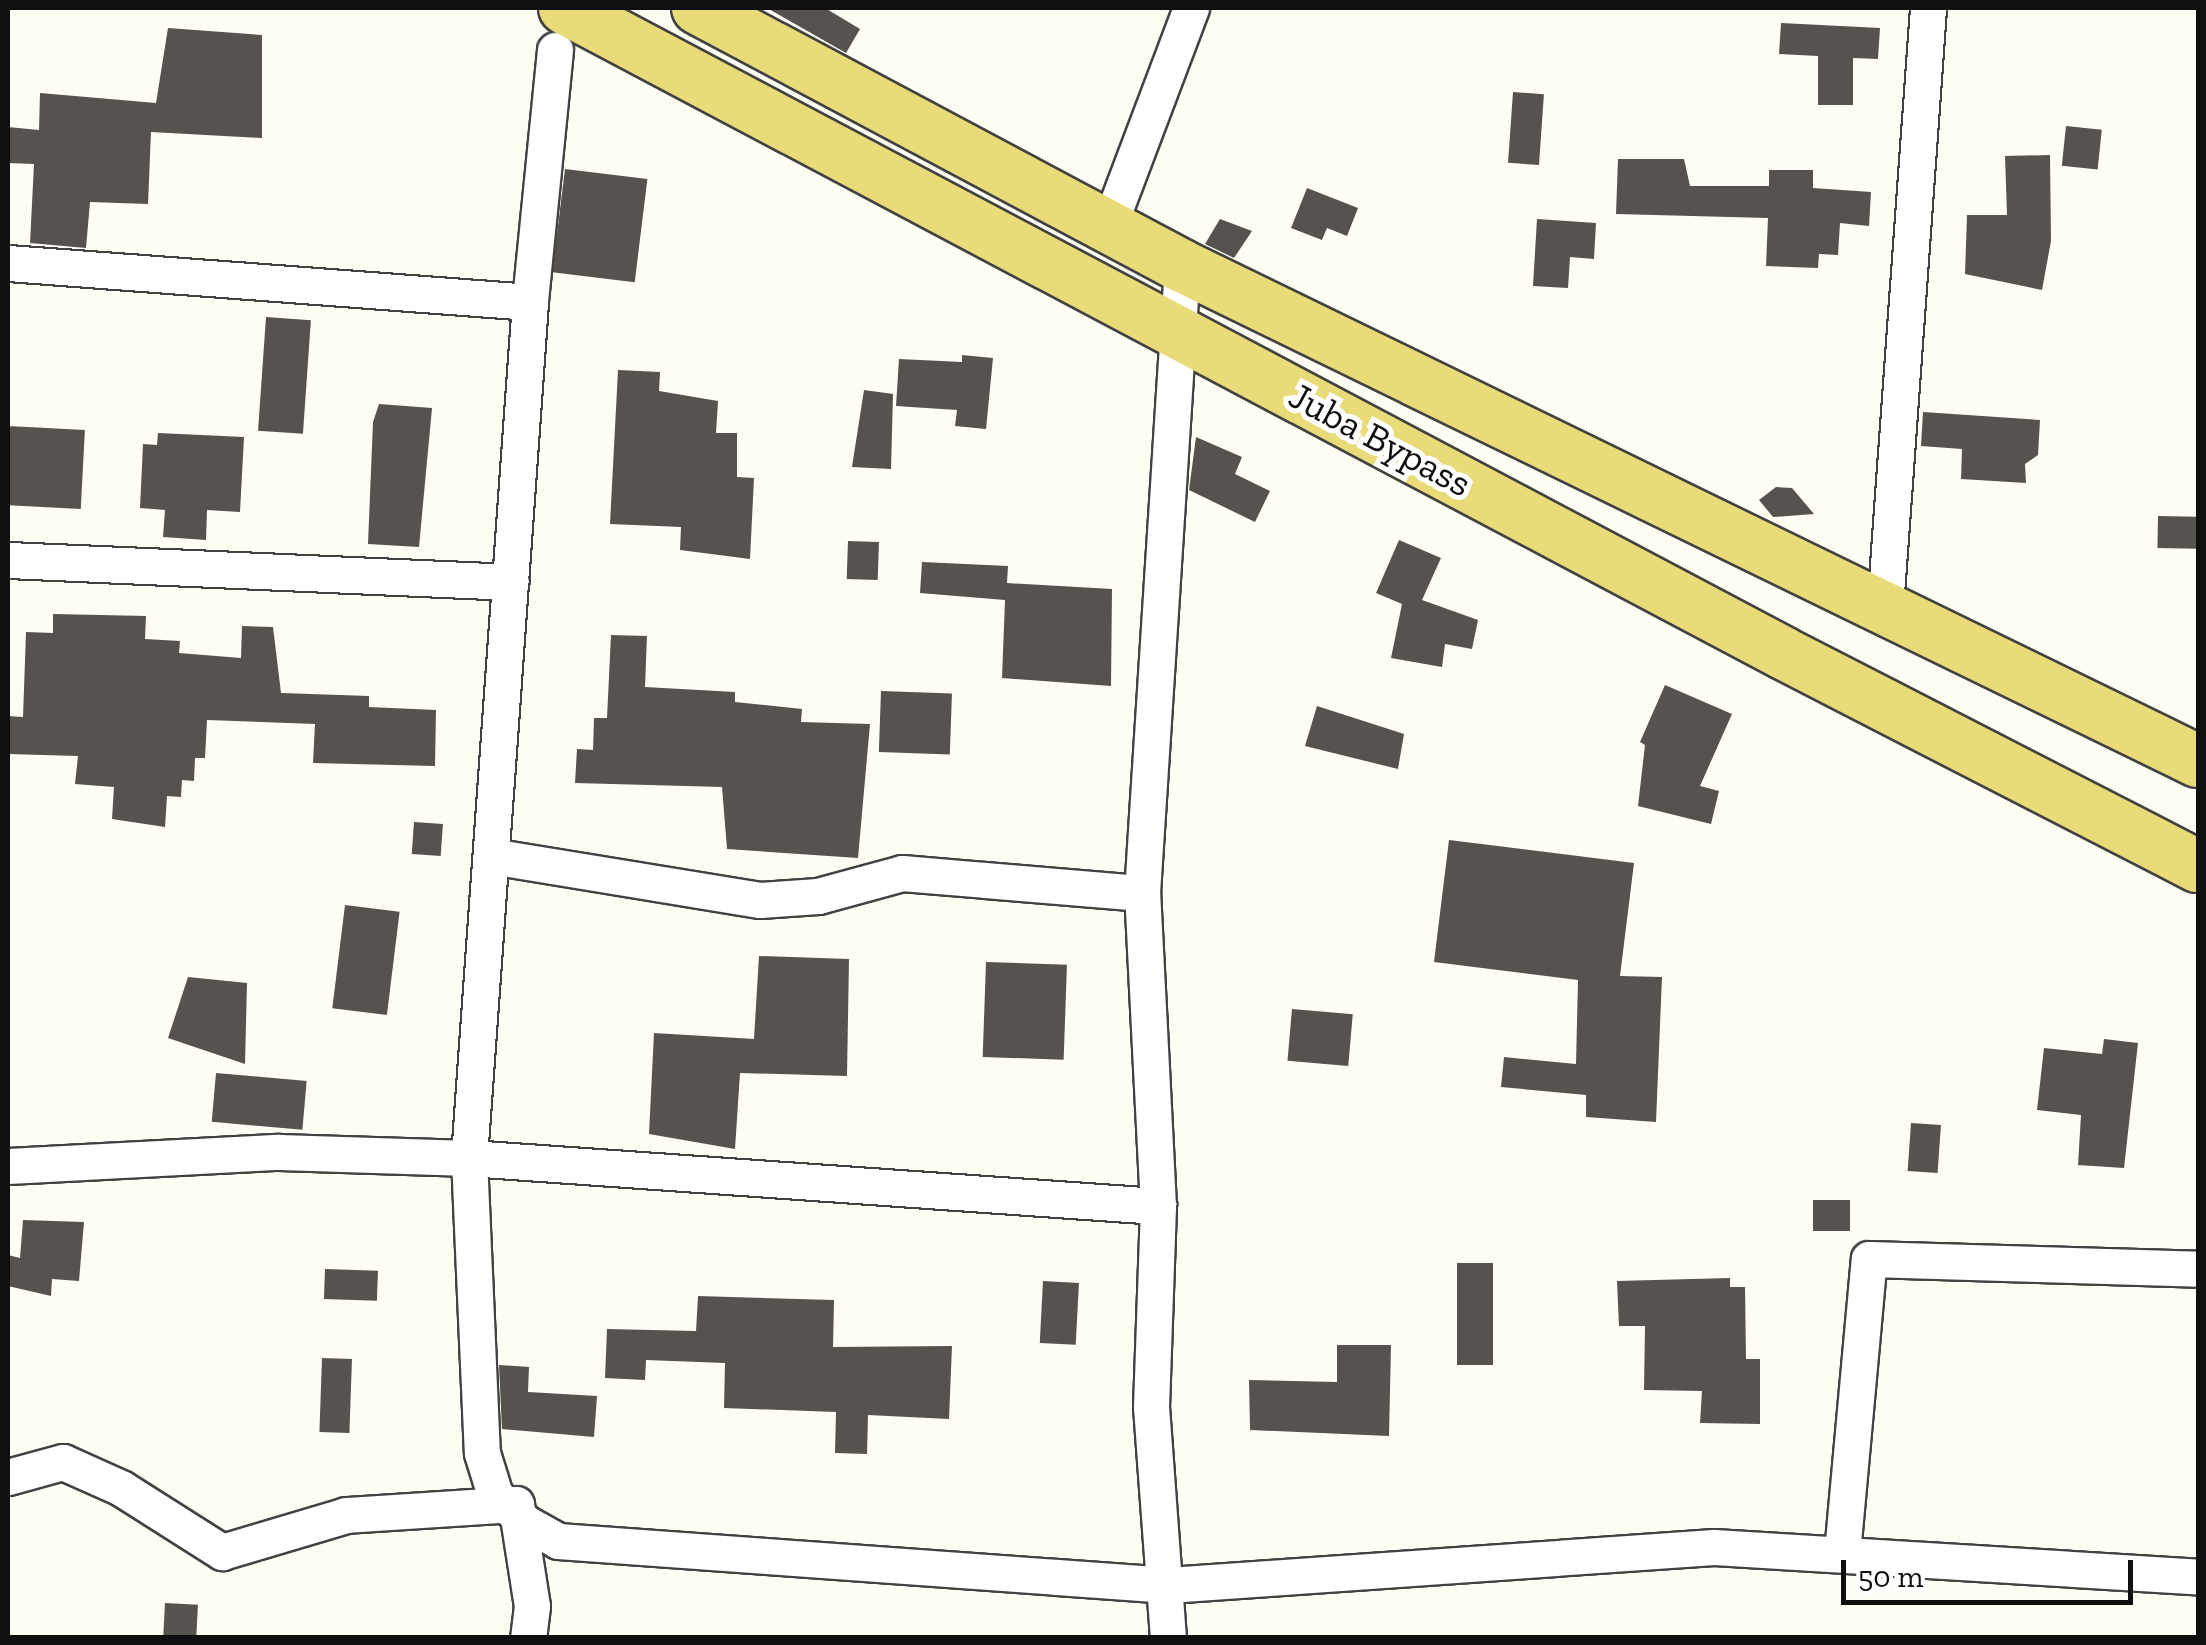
<!DOCTYPE html>
<style>
body{margin:0}
#map{position:relative;width:2206px;height:1645px;overflow:hidden;background:#fdfdf3;font-family:"Zilla Slab",serif}
div>[style]{position:absolute}
.building>*{inset:0;background:#56524d;transform-origin:0 0}
.roads{filter:drop-shadow(2px 0 #424242) drop-shadow(-2px 0 #424242) drop-shadow(0 2px #424242) drop-shadow(0 -2px #424242)}
.street>*{height:35px;margin:-17.5px;padding:0 17.5px;transform-origin:17.5px;border-radius:17.5px;background:#fff}
.primary>*{height:52px;margin:-26px;padding:0 26px;transform-origin:26px;border-radius:26px;background:#e8db78}
span{translate:-50% -50%;white-space:nowrap;text-align:center;line-height:1.15;-webkit-text-stroke:10px #fff;paint-order:stroke}
.street-label{font-size:38px;color:#0f0f0f}
.frame{position:absolute;inset:0;border:10px solid #0f0f0f;pointer-events:none}
.scale{position:absolute;left:1841px;top:1560px;width:292px;height:45px;box-sizing:border-box;border:5px solid #0f0f0f;border-top:0;padding-left:12px;font-size:30px;line-height:35px;white-space:nowrap;color:#0f0f0f;-webkit-text-stroke:8px #fff;paint-order:stroke}
</style>
<div id="map">
<div class="building">
<div style="clip-path:polygon(767px 8px,825px 8px,860px 29px,846px 53px)"></div>
<div style="clip-path:polygon(1781px 23px,1880px 28px,1878px 59px,1853px 58px,1853px 105px,1818px 105px,1818px 56px,1779px 54px)"></div>
<div style="clip-path:polygon(168px 28px,262px 35px,262px 138px,151px 132px,148px 204px,90px 202px,86px 248px,30px 243px,34px 164px,8px 163px,8px 127px,39px 130px,40px 93px,156px 103px)"></div>
<div style="left:1513px;top:92px;width:31px;height:71px;rotate:4deg"></div>
<div style="left:2066px;top:126px;width:36px;height:40px;rotate:6deg"></div>
<div style="clip-path:polygon(2050px 155px,2051px 241px,2042px 290px,1965px 274px,1967px 215px,2007px 215px,2005px 156px)"></div>
<div style="clip-path:polygon(1618px 159px,1684px 159px,1690px 186px,1769px 186px,1769px 170px,1813px 170px,1813px 188px,1871px 192px,1869px 226px,1840px 223px,1838px 255px,1819px 254px,1818px 268px,1766px 266px,1768px 218px,1616px 214px)"></div>
<div style="left:565px;top:169px;width:83px;height:104px;rotate:7deg"></div>
<div style="clip-path:polygon(1307px 188px,1358px 208px,1347px 236px,1327px 228px,1322px 240px,1291px 228px)"></div>
<div style="clip-path:polygon(1220px 219px,1252px 231px,1234px 258px,1205px 244px)"></div>
<div style="clip-path:polygon(1537px 219px,1596px 223px,1594px 259px,1570px 257px,1568px 288px,1533px 286px)"></div>
<div style="left:266px;top:317px;width:45px;height:114px;rotate:4deg"></div>
<div style="clip-path:polygon(962px 355px,993px 358px,986px 429px,955px 426px,957px 410px,896px 406px,899px 359px,962px 362px)"></div>
<div style="clip-path:polygon(618px 370px,660px 372px,659px 391px,718px 401px,716px 433px,737px 433px,737px 477px,754px 478px,750px 559px,680px 550px,681px 527px,610px 524px)"></div>
<div style="clip-path:polygon(864px 390px,893px 394px,891px 469px,852px 467px)"></div>
<div style="clip-path:polygon(379px 404px,432px 408px,419px 547px,368px 544px,373px 422px)"></div>
<div style="clip-path:polygon(1923px 412px,2040px 420px,2038px 455px,2025px 464px,2026px 483px,1961px 479px,1962px 449px,1921px 446px)"></div>
<div style="left:8px;top:426px;width:77px;height:79px;rotate:3deg"></div>
<div style="clip-path:polygon(158px 433px,244px 437px,240px 512px,207px 510px,206px 540px,163px 537px,165px 510px,140px 508px,143px 444px,157px 445px)"></div>
<div style="clip-path:polygon(1196px 437px,1242px 457px,1235px 474px,1270px 491px,1255px 522px,1189px 490px)"></div>
<div style="clip-path:polygon(1776px 487px,1792px 488px,1814px 514px,1773px 517px,1759px 500px)"></div>
<div style="left:2158px;top:516px;width:40px;height:32px;rotate:1deg"></div>
<div style="clip-path:polygon(1399px 540px,1441px 558px,1422px 600px,1478px 620px,1472px 649px,1445px 644px,1442px 667px,1391px 658px,1402px 604px,1376px 593px)"></div>
<div style="left:848px;top:541px;width:31px;height:38px;rotate:2deg"></div>
<div style="clip-path:polygon(922px 562px,1008px 566px,1007px 583px,1112px 589px,1111px 686px,1002px 678px,1005px 600px,920px 593px)"></div>
<div style="clip-path:polygon(53px 614px,146px 616px,145px 639px,180px 641px,179px 653px,241px 658px,242px 626px,273px 627px,281px 693px,369px 696px,369px 707px,436px 710px,435px 766px,313px 763px,315px 724px,207px 720px,205px 758px,195px 758px,194px 781px,182px 780px,181px 797px,167px 796px,165px 827px,112px 819px,114px 787px,75px 784px,78px 756px,8px 754px,8px 716px,23px 717px,26px 632px,53px 633px)"></div>
<div style="clip-path:polygon(611px 635px,647px 636px,645px 687px,735px 692px,735px 702px,802px 709px,801px 722px,870px 724px,858px 858px,727px 849px,722px 787px,575px 783px,577px 749px,593px 750px,594px 718px,607px 718px)"></div>
<div style="clip-path:polygon(1665px 685px,1732px 714px,1700px 786px,1719px 791px,1711px 824px,1638px 806px,1645px 745px,1640px 742px)"></div>
<div style="left:881px;top:691px;width:71px;height:61px;rotate:2deg"></div>
<div style="clip-path:polygon(1317px 706px,1404px 734px,1398px 769px,1305px 746px)"></div>
<div style="left:414px;top:822px;width:29px;height:32px;rotate:4deg"></div>
<div style="clip-path:polygon(1449px 840px,1634px 863px,1620px 976px,1662px 977px,1656px 1122px,1586px 1117px,1586px 1095px,1501px 1087px,1504px 1057px,1576px 1064px,1578px 980px,1434px 962px)"></div>
<div style="left:345px;top:905px;width:55px;height:104px;rotate:7deg"></div>
<div style="clip-path:polygon(759px 956px,849px 959px,847px 1076px,740px 1073px,735px 1149px,649px 1134px,654px 1033px,754px 1039px)"></div>
<div style="left:986px;top:962px;width:81px;height:95px;rotate:2deg"></div>
<div style="clip-path:polygon(188px 977px,247px 983px,245px 1064px,168px 1038px)"></div>
<div style="left:1292px;top:1009px;width:61px;height:52px;rotate:5deg"></div>
<div style="clip-path:polygon(2104px 1039px,2138px 1043px,2124px 1168px,2078px 1165px,2081px 1115px,2037px 1110px,2044px 1048px,2102px 1054px)"></div>
<div style="left:216px;top:1073px;width:91px;height:49px;rotate:5deg"></div>
<div style="left:1911px;top:1123px;width:30px;height:48px;rotate:4deg"></div>
<div style="left:1813px;top:1200px;width:37px;height:31px"></div>
<div style="clip-path:polygon(23px 1220px,84px 1222px,79px 1281px,52px 1279px,51px 1296px,8px 1286px,8px 1255px,20px 1258px)"></div>
<div style="left:1457px;top:1263px;width:36px;height:102px"></div>
<div style="left:325px;top:1269px;width:53px;height:30px;rotate:2deg"></div>
<div style="clip-path:polygon(1730px 1278px,1730px 1287px,1745px 1287px,1746px 1359px,1760px 1359px,1760px 1424px,1700px 1423px,1702px 1391px,1644px 1390px,1645px 1326px,1619px 1326px,1617px 1281px)"></div>
<div style="left:1043px;top:1281px;width:36px;height:62px;rotate:3deg"></div>
<div style="clip-path:polygon(698px 1296px,834px 1300px,833px 1347px,952px 1346px,949px 1419px,868px 1415px,867px 1454px,835px 1453px,836px 1412px,724px 1408px,725px 1363px,646px 1360px,645px 1380px,605px 1378px,607px 1329px,696px 1331px)"></div>
<div style="clip-path:polygon(1337px 1345px,1391px 1345px,1389px 1436px,1250px 1430px,1249px 1380px,1337px 1382px)"></div>
<div style="left:322px;top:1358px;width:30px;height:74px;rotate:2deg"></div>
<div style="clip-path:polygon(499px 1365px,529px 1367px,528px 1392px,597px 1396px,594px 1437px,502px 1429px)"></div>
<div style="left:165px;top:1603px;width:33px;height:35px;rotate:3deg"></div>
</div>
<div class="roads">
<div class="street">
<div style="left:555px;top:50px;width:253px;rotate:95.7deg"></div>
<div style="left:530px;top:302px;width:858px;rotate:94.08deg"></div>
<div style="left:469px;top:1158px;width:295px;rotate:87.5deg"></div>
<div style="left:482px;top:1453px;width:44px;rotate:72.8deg"></div>
<div style="left:495px;top:1495px;width:42px;rotate:42.1deg"></div>
<div style="left:526px;top:1523px;width:37px;rotate:29deg"></div>
<div style="left:558px;top:1541px;width:612px;rotate:4.13deg"></div>
<div style="left:1168px;top:1585px;width:547px;rotate:-3.98deg"></div>
<div style="left:1714px;top:1547px;width:485px;rotate:3.5deg"></div>
<div style="left:1109px;top:225px;width:232px;rotate:-69.3deg"></div>
<div style="left:8px;top:263px;width:523px;rotate:4.27deg"></div>
<div style="left:8px;top:560px;width:503px;rotate:2.5deg"></div>
<div style="left:1885px;top:607px;width:601px;rotate:-85.89deg"></div>
<div style="left:491px;top:856px;width:273px;rotate:9.3deg"></div>
<div style="left:760px;top:900px;width:58px;rotate:-3.9deg"></div>
<div style="left:818px;top:896px;width:87px;rotate:-15.3deg"></div>
<div style="left:902px;top:873px;width:241px;rotate:4.8deg"></div>
<div style="left:8px;top:1166px;width:271px;rotate:-3deg"></div>
<div style="left:279px;top:1152px;width:190px;rotate:1.8deg"></div>
<div style="left:469px;top:1158px;width:691px;rotate:3.99deg"></div>
<div style="left:8px;top:1477px;width:57px;rotate:-15.3deg"></div>
<div style="left:63px;top:1462px;width:64px;rotate:24.1deg"></div>
<div style="left:121px;top:1488px;width:120px;rotate:32.4deg"></div>
<div style="left:222px;top:1552px;width:129px;rotate:-16.6deg"></div>
<div style="left:346px;top:1515px;width:170px;rotate:-3.7deg"></div>
<div style="left:516px;top:1504px;width:103px;rotate:81.1deg"></div>
<div style="left:532px;top:1606px;width:32px;rotate:97deg"></div>
<div style="left:1842px;top:1553px;width:295px;rotate:-84.8deg"></div>
<div style="left:1869px;top:1259px;width:329px;rotate:1.7deg"></div>
<div style="left:1168px;top:1638px;width:232px;rotate:-94.2deg"></div>
<div style="left:1151px;top:1407px;width:201px;rotate:-88deg"></div>
<div style="left:1158px;top:1206px;width:313px;rotate:-92.9deg"></div>
<div style="left:1142px;top:893px;width:628px;rotate:-86.35deg"></div>
</div>
<div class="primary">
<div style="left:565px;top:8px;width:1378px;rotate:27.9deg"></div>
<div style="left:1783px;top:653px;width:466px;rotate:27.2deg"></div>
<div style="left:698px;top:8px;width:548px;rotate:28.06deg"></div>
<div style="left:1182px;top:266px;width:1130px;rotate:25.98deg"></div>
</div>
</div>
<div class="street-label">
<span style="left:1380px;top:440px;rotate:28deg">Juba Bypass</span>
</div>
<div class="frame"></div>
<div class="scale">50 m</div>
</div>
